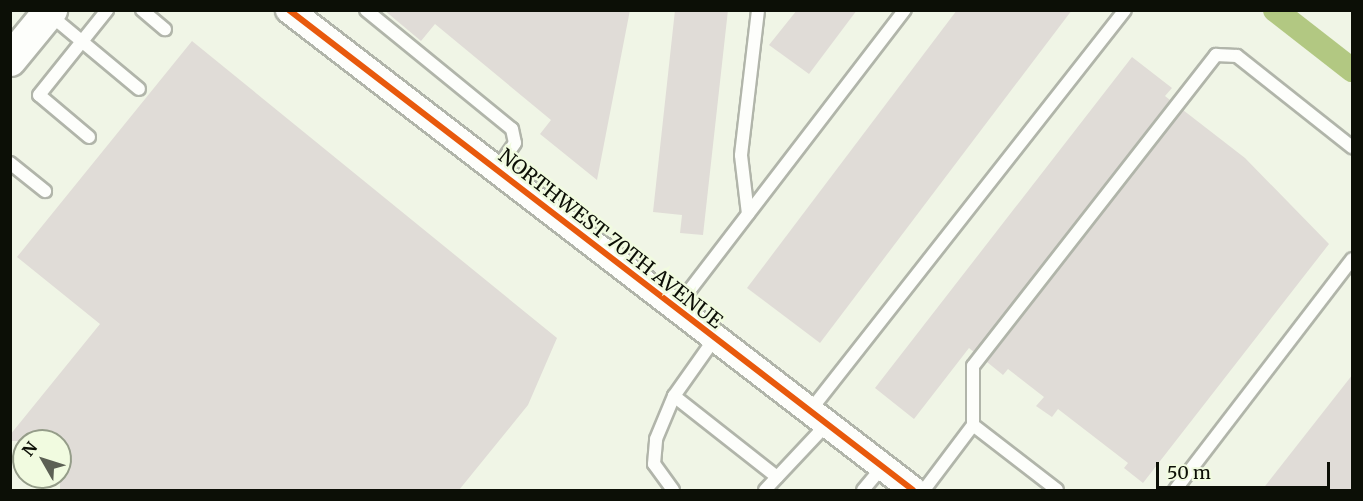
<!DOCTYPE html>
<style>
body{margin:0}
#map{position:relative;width:1363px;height:501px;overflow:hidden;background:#f0f5e6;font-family:Merriweather,serif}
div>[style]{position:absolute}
.canal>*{height:24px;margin:-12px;padding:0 12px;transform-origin:12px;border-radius:12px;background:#b2c882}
.building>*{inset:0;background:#e0dcd7}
.roads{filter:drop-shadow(2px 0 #b1b5aa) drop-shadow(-2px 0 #b1b5aa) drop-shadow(0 2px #b1b5aa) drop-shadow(0 -2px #b1b5aa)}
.service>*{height:12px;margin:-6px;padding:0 6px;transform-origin:6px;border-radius:6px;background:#fdfefb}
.minor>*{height:26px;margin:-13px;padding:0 13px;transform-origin:13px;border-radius:13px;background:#fdfefb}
.tertiary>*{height:32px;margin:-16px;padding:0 16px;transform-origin:16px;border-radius:16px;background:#fdfefb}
.cycleway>*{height:6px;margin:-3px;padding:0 3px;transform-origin:3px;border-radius:3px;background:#e8590c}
span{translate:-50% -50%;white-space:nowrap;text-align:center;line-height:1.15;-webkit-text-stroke:5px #f1fbe0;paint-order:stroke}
.street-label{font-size:20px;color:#0c0f06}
.frame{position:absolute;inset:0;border:12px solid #0c0f06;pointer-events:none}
.north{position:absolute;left:12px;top:429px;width:60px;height:60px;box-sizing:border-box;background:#f1fbe0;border:2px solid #959d89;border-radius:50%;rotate:309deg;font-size:16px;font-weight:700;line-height:24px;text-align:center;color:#0c0f06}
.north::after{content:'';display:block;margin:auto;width:21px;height:27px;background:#5c6054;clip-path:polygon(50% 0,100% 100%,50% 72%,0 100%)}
.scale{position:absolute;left:1156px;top:462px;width:174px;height:27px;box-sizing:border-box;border:3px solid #0c0f06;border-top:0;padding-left:8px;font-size:18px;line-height:21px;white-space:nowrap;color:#0c0f06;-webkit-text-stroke:4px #f1fbe0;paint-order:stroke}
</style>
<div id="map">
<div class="canal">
<div style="left:1275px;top:10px;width:98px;rotate:37.9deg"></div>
</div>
<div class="building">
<div style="clip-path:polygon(384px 10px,630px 10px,597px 180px,540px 134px,551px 120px,435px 24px,421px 41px)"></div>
<div style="clip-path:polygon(675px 10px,728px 10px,703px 235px,680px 233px,682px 215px,653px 212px)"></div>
<div style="clip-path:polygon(797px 10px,857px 10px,809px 74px,769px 45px)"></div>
<div style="clip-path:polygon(957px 10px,1072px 10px,820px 343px,747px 288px)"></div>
<div style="clip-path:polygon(192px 41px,557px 338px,528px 405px,459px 490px,60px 490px,60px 441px,10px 441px,10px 435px,100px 324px,17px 257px)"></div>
<div style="clip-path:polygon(1132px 57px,1172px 88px,1165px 96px,1170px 100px,974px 352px,969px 348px,914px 419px,875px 388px)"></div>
<div style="clip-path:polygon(1183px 110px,1245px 158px,1329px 244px,1143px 483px,1124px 468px,1128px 463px,1058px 409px,1052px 417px,1036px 406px,1044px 397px,1008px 369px,1003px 375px,987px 362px)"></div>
<div style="clip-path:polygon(1353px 374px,1353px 490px,1262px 490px)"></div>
</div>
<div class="roads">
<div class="service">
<div style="left:142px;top:10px;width:30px;rotate:40deg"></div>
<div style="left:366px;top:10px;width:188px;rotate:39.2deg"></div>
<div style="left:512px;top:129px;width:14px;rotate:78deg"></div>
<div style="left:515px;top:143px;width:33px;rotate:125deg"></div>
<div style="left:49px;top:14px;width:117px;rotate:39.8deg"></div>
<div style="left:89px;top:137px;width:65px;rotate:-140deg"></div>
<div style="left:39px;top:95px;width:109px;rotate:-51.3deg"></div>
<div style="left:10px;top:163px;width:45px;rotate:38.7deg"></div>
<div style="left:748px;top:214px;width:59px;rotate:-96.8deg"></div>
<div style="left:741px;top:155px;width:146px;rotate:-83.3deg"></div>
<div style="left:676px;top:308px;width:376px;rotate:-52.5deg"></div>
<div style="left:674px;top:396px;width:131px;rotate:38.2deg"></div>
<div style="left:809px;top:412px;width:511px;rotate:-51.83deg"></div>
<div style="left:973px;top:425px;width:106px;rotate:37.7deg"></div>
<div style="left:673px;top:490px;width:32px;rotate:-126deg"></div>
<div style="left:654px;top:464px;width:25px;rotate:-85deg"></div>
<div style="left:656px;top:439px;width:47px;rotate:-67.3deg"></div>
<div style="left:674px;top:396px;width:71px;rotate:-54.7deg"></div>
<div style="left:765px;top:490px;width:89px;rotate:-46.8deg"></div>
<div style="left:863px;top:490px;width:30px;rotate:-50deg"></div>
<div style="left:924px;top:490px;width:81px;rotate:-53deg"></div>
<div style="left:973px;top:425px;width:59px;rotate:-90deg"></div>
<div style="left:973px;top:366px;width:395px;rotate:-52deg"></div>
<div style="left:1216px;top:55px;width:21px;rotate:3deg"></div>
<div style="left:1237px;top:56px;width:147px;rotate:38.4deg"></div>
<div style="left:1175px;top:490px;width:291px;rotate:-52.5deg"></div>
</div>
<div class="minor">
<div style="left:289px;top:10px;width:787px;rotate:37.57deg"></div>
</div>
<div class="tertiary">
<div style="left:10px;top:60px;width:65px;rotate:-50.6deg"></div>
</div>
</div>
<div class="cycleway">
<div style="left:289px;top:10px;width:787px;rotate:37.57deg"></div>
</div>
<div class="street-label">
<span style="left:611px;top:238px;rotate:38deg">NORTHWEST 70TH AVENUE</span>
</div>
<div class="frame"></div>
<div class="north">N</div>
<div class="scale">50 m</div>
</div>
